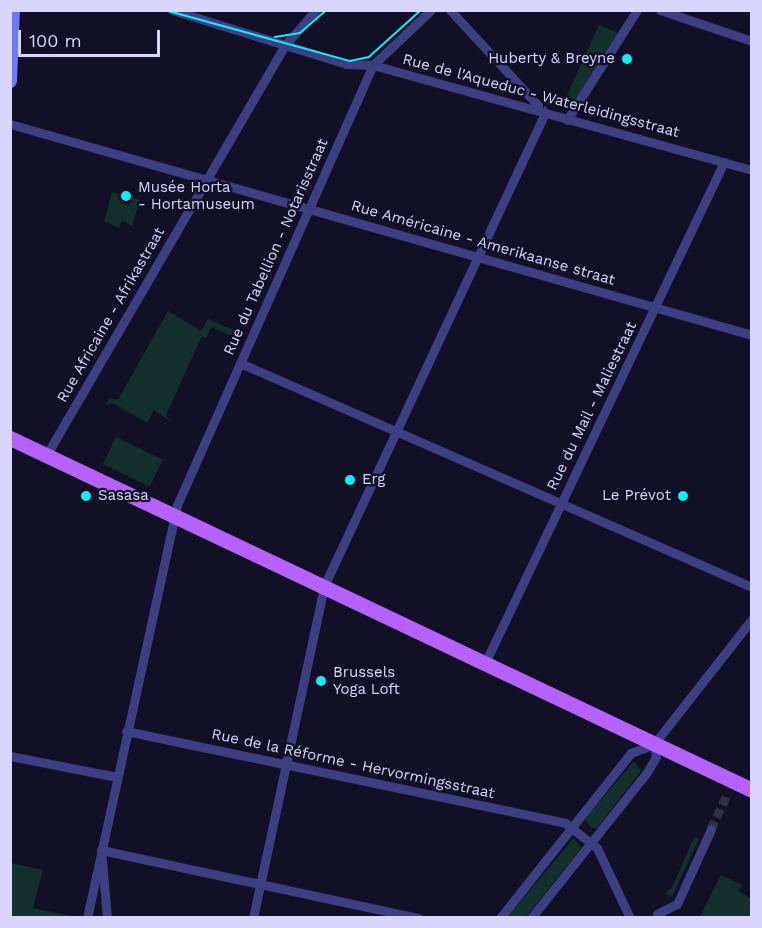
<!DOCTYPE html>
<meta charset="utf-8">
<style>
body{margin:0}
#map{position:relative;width:762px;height:928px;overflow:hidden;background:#121026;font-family:"Work Sans",sans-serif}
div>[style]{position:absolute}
.green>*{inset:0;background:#13302d;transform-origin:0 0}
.minor-tunnel>*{height:9px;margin-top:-4.5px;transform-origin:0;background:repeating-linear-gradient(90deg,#302e46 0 9px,transparent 0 13.5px)}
.minor>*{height:9px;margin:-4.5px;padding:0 4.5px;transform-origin:4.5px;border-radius:4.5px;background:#3d3f83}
.secondary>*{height:14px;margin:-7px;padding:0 7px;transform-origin:7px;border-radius:7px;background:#7177fa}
.primary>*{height:15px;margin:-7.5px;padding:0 7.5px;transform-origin:7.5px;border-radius:7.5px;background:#b661fa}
.tram>*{height:1.5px;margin:-0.75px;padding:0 0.75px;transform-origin:0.75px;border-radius:0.75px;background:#09f0f7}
.dots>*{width:16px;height:16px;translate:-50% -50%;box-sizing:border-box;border:3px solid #121026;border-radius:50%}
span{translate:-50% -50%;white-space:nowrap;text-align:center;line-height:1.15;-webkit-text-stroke:4.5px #121026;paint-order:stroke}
.poi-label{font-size:15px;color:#d8d6fe}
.right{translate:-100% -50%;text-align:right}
.left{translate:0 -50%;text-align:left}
.street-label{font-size:15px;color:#d8d6fe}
.frame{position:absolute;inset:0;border:12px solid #d8d6fe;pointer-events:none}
.scale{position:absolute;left:18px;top:30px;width:142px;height:27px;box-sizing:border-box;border:3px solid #d8d6fe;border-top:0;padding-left:8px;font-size:18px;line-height:21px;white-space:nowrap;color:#d8d6fe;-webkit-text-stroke:4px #121026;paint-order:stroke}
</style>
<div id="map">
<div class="green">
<div style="clip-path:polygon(599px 25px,618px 33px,576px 100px,566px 97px)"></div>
<div style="clip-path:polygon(112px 192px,140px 200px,132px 226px,122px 220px,119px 228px,104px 221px)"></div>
<div style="clip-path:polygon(168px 311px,201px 331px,208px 319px,242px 334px,239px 339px,211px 327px,206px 338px,202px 336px,166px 415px,170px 421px,154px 410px,147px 423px,113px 403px,106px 405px,109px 398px,118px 400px)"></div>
<div style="left:116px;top:437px;width:52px;height:30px;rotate:26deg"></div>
<div style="clip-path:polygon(634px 761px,641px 771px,597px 828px,591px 828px,585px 819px)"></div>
<div style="clip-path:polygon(694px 837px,699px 839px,672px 897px,665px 893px,672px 888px)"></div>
<div style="clip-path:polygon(574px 838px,581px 848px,526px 917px,506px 918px)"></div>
<div style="clip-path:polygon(11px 863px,43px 870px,33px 908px,76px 917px,11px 917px)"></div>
<div style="clip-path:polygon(721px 875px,742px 885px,739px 891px,751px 899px,751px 917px,700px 917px)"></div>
</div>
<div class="minor-tunnel">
<div style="left:711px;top:829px;width:40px;rotate:-65deg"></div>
</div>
<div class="minor">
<div style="left:172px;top:10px;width:182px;rotate:17.2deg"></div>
<div style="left:346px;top:64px;width:27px;rotate:2deg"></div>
<div style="left:373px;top:65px;width:393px;rotate:15.5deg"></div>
<div style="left:450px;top:10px;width:140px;rotate:47.3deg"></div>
<div style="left:660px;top:10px;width:97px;rotate:18.6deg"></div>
<div style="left:567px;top:120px;width:130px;rotate:-57.5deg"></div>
<div style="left:10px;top:124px;width:771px;rotate:15.87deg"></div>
<div style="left:240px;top:363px;width:559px;rotate:23.63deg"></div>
<div style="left:47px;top:454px;width:475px;rotate:-59.8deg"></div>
<div style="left:286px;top:44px;width:45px;rotate:-48.6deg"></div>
<div style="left:485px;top:663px;width:555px;rotate:-64.5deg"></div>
<div style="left:126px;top:731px;width:449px;rotate:11.8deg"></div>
<div style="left:565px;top:823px;width:41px;rotate:38deg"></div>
<div style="left:597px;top:848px;width:77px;rotate:64.8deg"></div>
<div style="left:654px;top:744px;width:159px;rotate:-51.9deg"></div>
<div style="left:10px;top:756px;width:109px;rotate:11.1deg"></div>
<div style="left:657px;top:914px;width:22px;rotate:-27deg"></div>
<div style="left:677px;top:904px;width:82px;rotate:-65.6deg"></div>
<div style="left:87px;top:918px;width:423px;rotate:-77.7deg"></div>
<div style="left:177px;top:505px;width:482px;rotate:-66deg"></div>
<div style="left:373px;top:65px;width:80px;rotate:-43.5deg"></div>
<div style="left:107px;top:918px;width:68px;rotate:-95deg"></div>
<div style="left:101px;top:850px;width:324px;rotate:12.1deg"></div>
<div style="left:253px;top:918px;width:340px;rotate:-77.9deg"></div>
<div style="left:324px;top:586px;width:522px;rotate:-64.96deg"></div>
<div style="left:500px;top:918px;width:211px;rotate:-51.6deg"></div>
<div style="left:631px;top:753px;width:25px;rotate:-21deg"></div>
<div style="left:531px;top:918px;width:186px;rotate:-51.5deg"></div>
<div style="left:647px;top:772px;width:17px;rotate:-59deg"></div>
<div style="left:656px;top:757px;width:13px;rotate:-99deg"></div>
</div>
<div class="secondary">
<div style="left:10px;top:81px;width:71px;rotate:-87.6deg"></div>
</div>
<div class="primary">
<div style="left:10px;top:438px;width:821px;rotate:25.38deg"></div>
</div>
<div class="tram">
<div style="left:165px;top:10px;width:192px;rotate:15.4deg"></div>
<div style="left:350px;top:61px;width:19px;rotate:-12deg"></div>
<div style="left:369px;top:57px;width:70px;rotate:-42.1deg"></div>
<div style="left:275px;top:37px;width:25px;rotate:-9deg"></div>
<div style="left:300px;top:33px;width:35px;rotate:-41deg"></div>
</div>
<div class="dots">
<div style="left:627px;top:59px;background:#09f0f7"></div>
<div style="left:126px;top:196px;background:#09f0f7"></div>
<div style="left:350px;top:480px;background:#09f0f7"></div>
<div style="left:86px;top:496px;background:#09f0f7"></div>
<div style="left:683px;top:496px;background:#09f0f7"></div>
<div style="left:321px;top:681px;background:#09f0f7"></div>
</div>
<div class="poi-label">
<span class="right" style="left:615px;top:59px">Huberty &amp; Breyne</span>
<span class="left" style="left:138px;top:196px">Musée Horta<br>- Hortamuseum</span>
<span class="left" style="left:362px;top:480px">Erg</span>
<span class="left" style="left:98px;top:496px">Sasasa</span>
<span class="right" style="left:671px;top:496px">Le Prévot</span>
<span class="left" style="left:333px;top:681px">Brussels<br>Yoga Loft</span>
</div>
<div class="street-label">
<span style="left:541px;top:96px;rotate:15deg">Rue de l'Aqueduc - Waterleidingsstraat</span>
<span style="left:483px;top:243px;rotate:16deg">Rue Américaine - Amerikaanse straat</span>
<span style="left:276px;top:247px;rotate:-66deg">Rue du Tabellion - Notarisstraat</span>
<span style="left:111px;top:315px;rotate:-60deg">Rue Africaine - Afrikastraat</span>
<span style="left:592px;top:406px;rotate:-64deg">Rue du Mail - Maliestraat</span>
<span style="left:353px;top:764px;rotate:12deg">Rue de la Réforme - Hervormingsstraat</span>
</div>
<div class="frame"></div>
<div class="scale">100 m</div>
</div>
